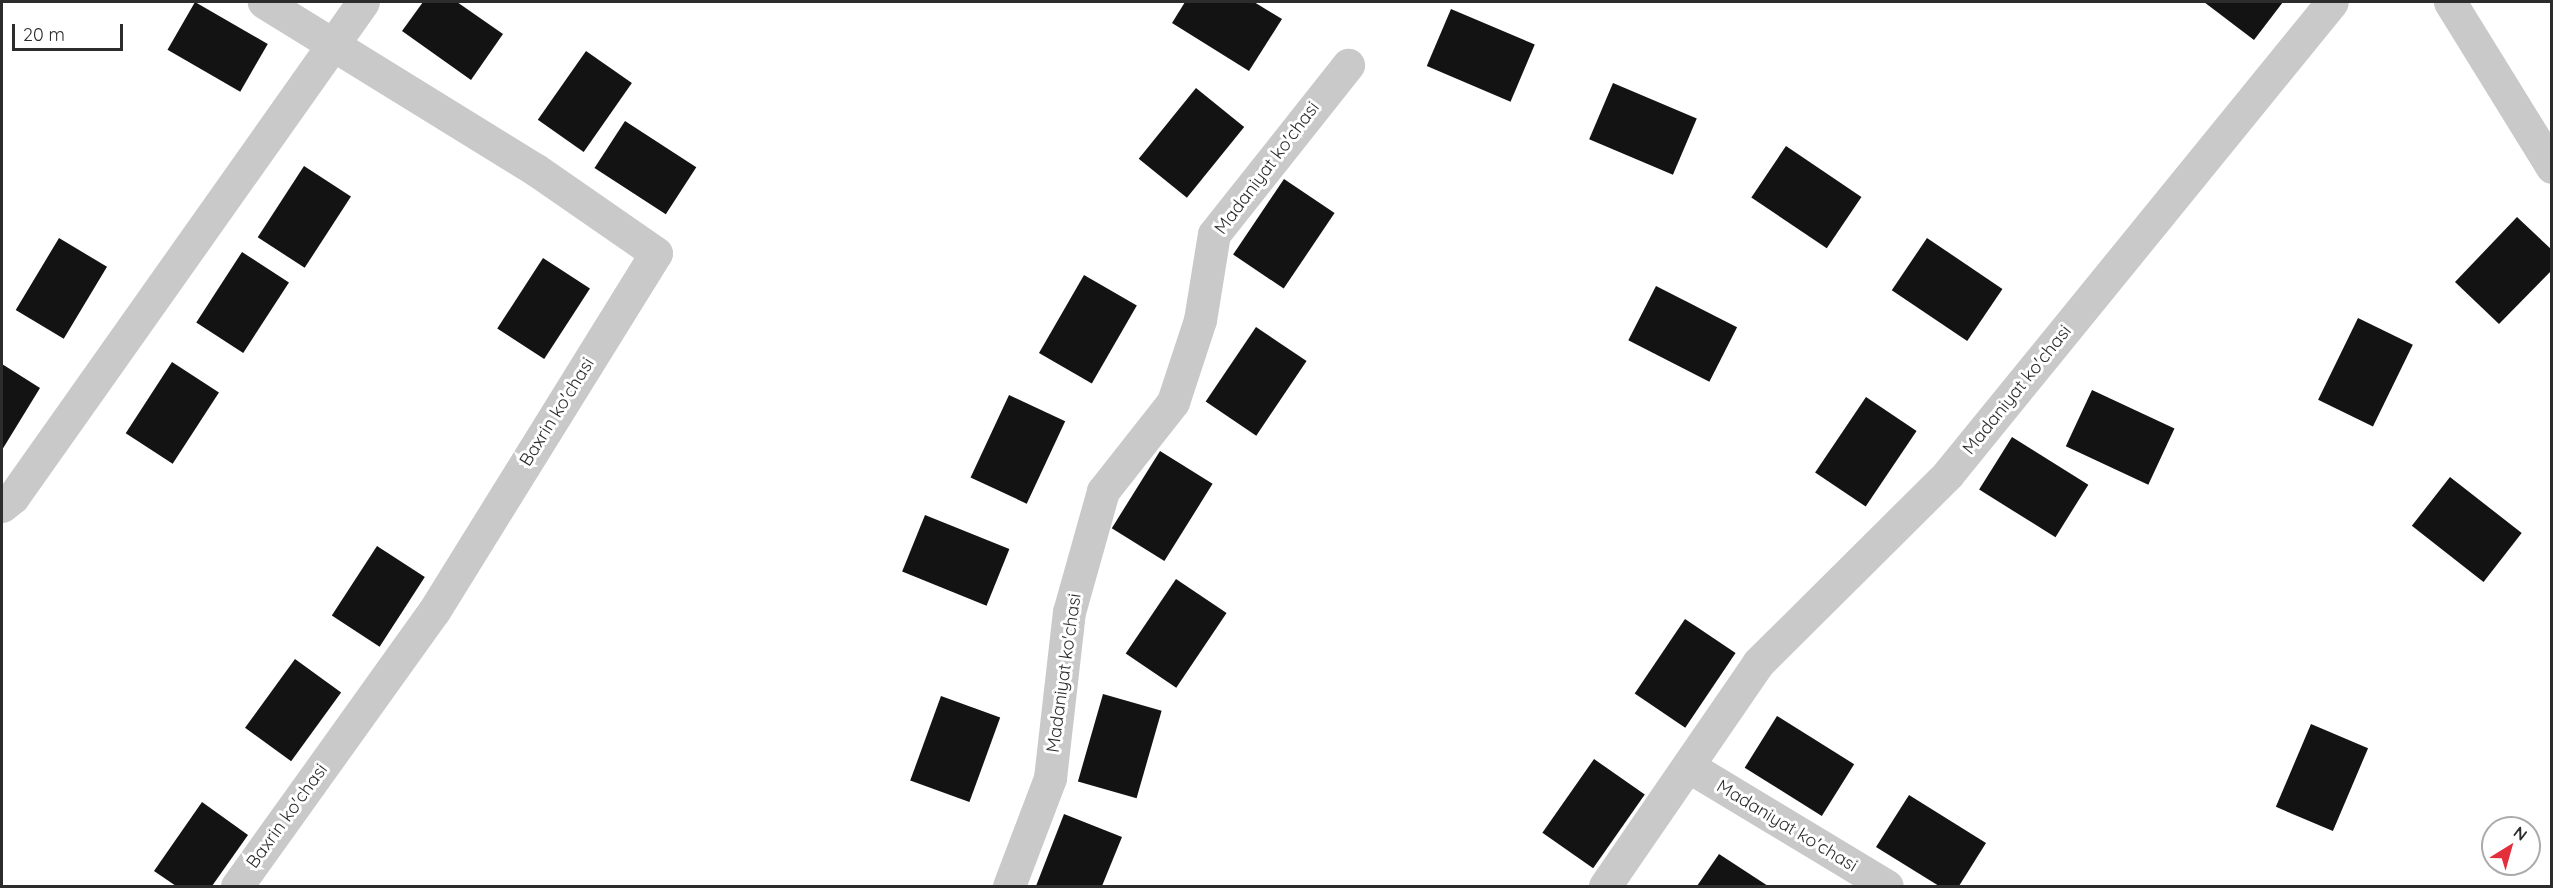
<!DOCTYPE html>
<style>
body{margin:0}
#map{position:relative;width:2553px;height:888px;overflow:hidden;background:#fff;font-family:Quicksand,sans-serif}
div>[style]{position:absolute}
.building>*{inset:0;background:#131313;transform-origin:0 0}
.minor>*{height:33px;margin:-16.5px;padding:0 16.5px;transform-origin:16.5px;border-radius:16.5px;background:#c9c9c9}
span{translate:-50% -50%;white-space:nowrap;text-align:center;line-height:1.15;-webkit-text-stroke:6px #fff;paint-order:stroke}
.street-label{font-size:18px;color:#2c2c2c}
.frame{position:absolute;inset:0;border:3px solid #2c2c2c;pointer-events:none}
.north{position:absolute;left:2481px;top:816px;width:60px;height:60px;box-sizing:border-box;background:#fff;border:2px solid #ababab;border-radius:50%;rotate:37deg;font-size:16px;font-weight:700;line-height:24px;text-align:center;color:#2c2c2c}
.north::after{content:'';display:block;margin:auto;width:21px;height:27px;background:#e22f3b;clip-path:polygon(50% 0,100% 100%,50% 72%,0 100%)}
.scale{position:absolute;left:12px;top:24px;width:111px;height:27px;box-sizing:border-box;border:3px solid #2c2c2c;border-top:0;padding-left:8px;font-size:18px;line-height:21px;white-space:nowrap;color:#2c2c2c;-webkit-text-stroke:4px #fff;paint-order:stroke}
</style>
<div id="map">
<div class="building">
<div style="left:195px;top:2px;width:84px;height:55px;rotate:30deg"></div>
<div style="clip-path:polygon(423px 2px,457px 2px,503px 34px,471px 80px,402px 31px)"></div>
<div style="clip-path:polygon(1185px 2px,1254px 2px,1282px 19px,1249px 71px,1172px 23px)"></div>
<div style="clip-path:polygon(2204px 2px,2283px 2px,2254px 40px)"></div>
<div style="left:1451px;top:9px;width:91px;height:62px;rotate:23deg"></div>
<div style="left:586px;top:51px;width:56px;height:84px;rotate:35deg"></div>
<div style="left:1613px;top:83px;width:91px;height:61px;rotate:23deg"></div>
<div style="left:1196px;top:88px;width:62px;height:91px;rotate:39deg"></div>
<div style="left:625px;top:121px;width:85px;height:56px;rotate:33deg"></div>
<div style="left:1786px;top:146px;width:91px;height:62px;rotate:34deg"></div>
<div style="left:304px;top:166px;width:56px;height:85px;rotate:33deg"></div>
<div style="left:1284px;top:179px;width:61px;height:91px;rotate:34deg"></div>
<div style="clip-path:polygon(2517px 217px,2552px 250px,2552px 270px,2499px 324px,2455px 282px)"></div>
<div style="left:59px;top:238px;width:56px;height:84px;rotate:31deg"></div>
<div style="left:1927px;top:238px;width:91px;height:63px;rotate:34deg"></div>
<div style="left:242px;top:252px;width:56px;height:84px;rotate:33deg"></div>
<div style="left:543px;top:258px;width:56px;height:84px;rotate:33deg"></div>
<div style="left:1084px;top:275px;width:61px;height:90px;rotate:30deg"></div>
<div style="left:1656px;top:286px;width:91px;height:61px;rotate:27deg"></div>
<div style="left:2358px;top:318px;width:61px;height:91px;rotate:26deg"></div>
<div style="left:1256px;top:327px;width:61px;height:90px;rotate:34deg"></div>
<div style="left:172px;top:362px;width:56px;height:85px;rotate:33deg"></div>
<div style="clip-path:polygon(2px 364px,40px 388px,2px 450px)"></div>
<div style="left:2092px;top:390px;width:91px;height:62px;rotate:25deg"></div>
<div style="left:1009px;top:395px;width:62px;height:91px;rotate:25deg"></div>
<div style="left:1866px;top:397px;width:61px;height:91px;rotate:34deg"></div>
<div style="left:2012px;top:437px;width:90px;height:62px;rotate:32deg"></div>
<div style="left:1160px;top:451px;width:62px;height:91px;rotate:32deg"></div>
<div style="left:2450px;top:477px;width:91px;height:62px;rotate:38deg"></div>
<div style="left:925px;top:515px;width:91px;height:61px;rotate:22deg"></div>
<div style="left:377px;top:546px;width:57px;height:83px;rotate:33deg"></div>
<div style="left:1176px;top:579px;width:61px;height:90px;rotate:34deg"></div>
<div style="left:1685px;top:619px;width:61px;height:90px;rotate:34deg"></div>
<div style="left:295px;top:659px;width:57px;height:85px;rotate:36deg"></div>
<div style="left:1103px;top:694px;width:61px;height:91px;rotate:16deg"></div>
<div style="left:941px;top:696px;width:63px;height:90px;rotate:20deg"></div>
<div style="left:1777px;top:716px;width:91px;height:61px;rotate:32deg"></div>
<div style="left:2311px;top:724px;width:62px;height:90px;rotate:23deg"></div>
<div style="left:1594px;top:759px;width:62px;height:90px;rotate:35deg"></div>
<div style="clip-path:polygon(1909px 795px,1986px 843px,1959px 886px,1939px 886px,1876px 847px)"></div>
<div style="clip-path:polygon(202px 802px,248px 835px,212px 886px,176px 886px,154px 871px)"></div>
<div style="clip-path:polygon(1064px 814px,1122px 837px,1102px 886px,1036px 886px)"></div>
<div style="clip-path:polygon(1719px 854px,1768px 886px,1697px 886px)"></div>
</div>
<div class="minor">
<div style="left:2450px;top:2px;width:194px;rotate:58.3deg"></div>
<div style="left:2px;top:506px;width:14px;rotate:-39deg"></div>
<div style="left:13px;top:497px;width:606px;rotate:-54.74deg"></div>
<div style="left:1688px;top:766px;width:232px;rotate:31.1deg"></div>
<div style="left:237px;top:886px;width:338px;rotate:-54.4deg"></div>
<div style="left:434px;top:611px;width:421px;rotate:-58.2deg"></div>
<div style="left:656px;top:253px;width:146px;rotate:-145.3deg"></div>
<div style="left:536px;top:170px;width:320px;rotate:-148.3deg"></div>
<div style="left:1009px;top:886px;width:116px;rotate:-69.2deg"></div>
<div style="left:1050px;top:778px;width:167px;rotate:-83.5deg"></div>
<div style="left:1069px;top:612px;width:126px;rotate:-74.3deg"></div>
<div style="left:1103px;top:491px;width:113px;rotate:-51.8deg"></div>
<div style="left:1173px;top:402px;width:86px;rotate:-71.8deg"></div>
<div style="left:1200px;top:320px;width:87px;rotate:-80.8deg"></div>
<div style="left:1214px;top:234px;width:216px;rotate:-51.6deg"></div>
<div style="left:1605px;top:886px;width:270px;rotate:-55.5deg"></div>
<div style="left:1758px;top:663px;width:268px;rotate:-44.8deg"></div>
<div style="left:1948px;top:474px;width:608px;rotate:-50.87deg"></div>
</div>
<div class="street-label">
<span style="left:1267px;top:168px;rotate:-53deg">Madaniyat ko'chasi</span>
<span style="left:2017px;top:390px;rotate:-51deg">Madaniyat ko'chasi</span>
<span style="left:557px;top:412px;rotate:-58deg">Baxrin ko'chasi</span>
<span style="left:1064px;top:673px;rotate:-82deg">Madaniyat ko'chasi</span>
<span style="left:287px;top:816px;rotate:-54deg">Baxrin ko'chasi</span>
<span style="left:1787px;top:826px;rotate:31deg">Madaniyat ko'chasi</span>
</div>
<div class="frame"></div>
<div class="north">N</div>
<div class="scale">20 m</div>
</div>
